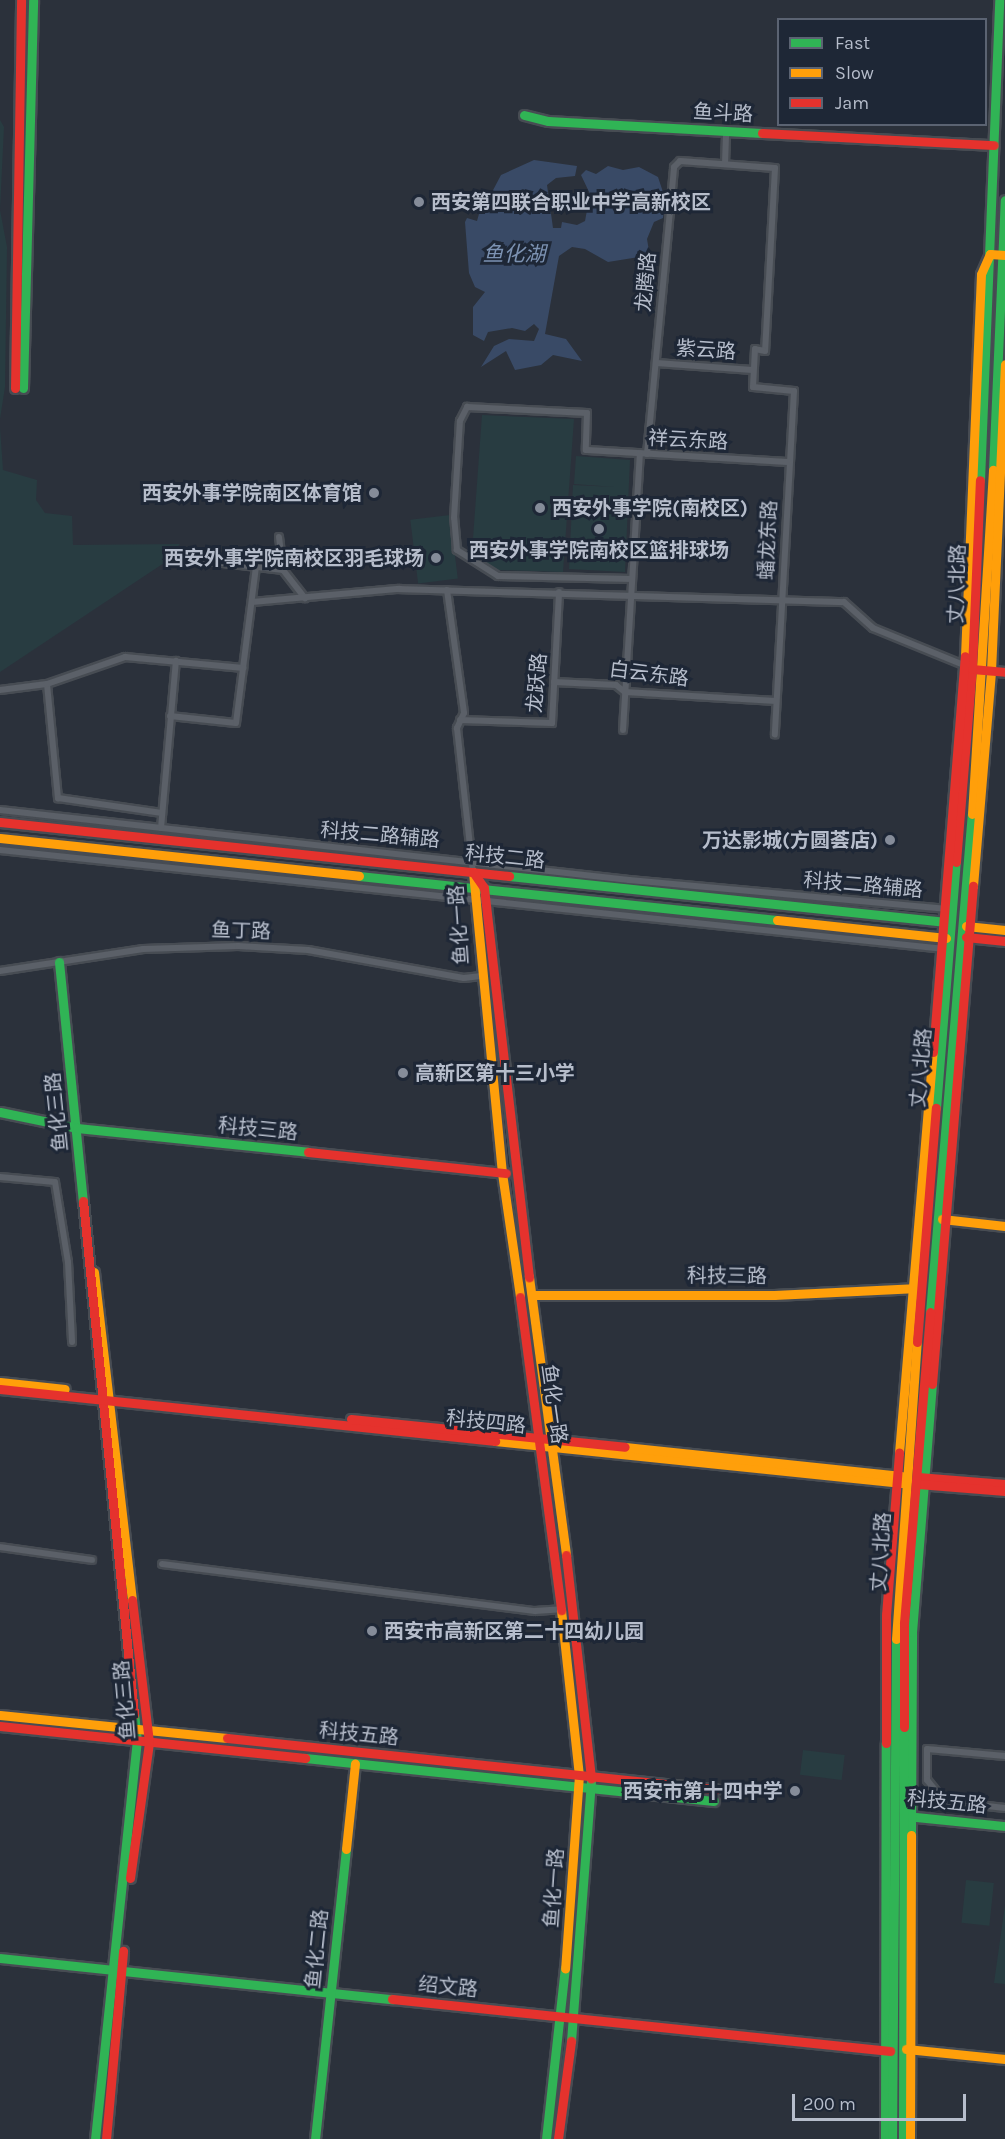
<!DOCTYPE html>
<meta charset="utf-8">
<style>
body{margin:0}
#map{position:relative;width:1005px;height:2139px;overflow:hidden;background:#2b313b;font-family:Karla,"Noto Sans SC",sans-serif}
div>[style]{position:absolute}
.green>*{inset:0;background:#283c41;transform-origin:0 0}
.water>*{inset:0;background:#394a66}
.roads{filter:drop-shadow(2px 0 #474c53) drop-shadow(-2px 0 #474c53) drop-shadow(0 2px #474c53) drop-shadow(0 -2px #474c53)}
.street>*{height:6px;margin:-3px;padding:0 3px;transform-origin:3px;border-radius:3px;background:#5b6068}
.fast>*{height:9px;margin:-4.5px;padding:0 4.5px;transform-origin:4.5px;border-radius:4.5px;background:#30b455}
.slow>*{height:9px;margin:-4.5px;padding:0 4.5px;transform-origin:4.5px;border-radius:4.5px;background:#ff9f0a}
.jam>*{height:9px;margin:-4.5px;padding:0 4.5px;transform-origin:4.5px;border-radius:4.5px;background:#e5322d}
.dots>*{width:16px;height:16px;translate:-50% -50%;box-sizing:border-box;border:3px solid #1e2736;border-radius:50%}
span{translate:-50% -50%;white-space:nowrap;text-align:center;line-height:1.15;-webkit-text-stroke:6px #1e2736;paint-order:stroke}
.street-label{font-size:20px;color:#b6bdcb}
.poi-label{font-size:20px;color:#b6bdcb;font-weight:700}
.left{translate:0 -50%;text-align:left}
.right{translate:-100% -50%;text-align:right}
.water-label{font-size:21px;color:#7c92b2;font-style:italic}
.legend{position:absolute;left:777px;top:18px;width:210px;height:108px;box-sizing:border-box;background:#1e2736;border:2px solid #5b6372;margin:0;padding:8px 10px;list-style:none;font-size:18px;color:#b6bdcb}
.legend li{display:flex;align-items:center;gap:12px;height:30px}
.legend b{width:30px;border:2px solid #5b6372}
.scale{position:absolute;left:792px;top:2094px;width:174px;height:27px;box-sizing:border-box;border:3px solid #b6bdcb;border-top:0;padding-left:8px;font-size:18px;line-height:21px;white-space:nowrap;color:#b6bdcb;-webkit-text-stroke:4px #1e2736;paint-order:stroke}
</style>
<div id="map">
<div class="green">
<div style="clip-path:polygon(0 120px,4px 127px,0 210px,7px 247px,5px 387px,0 419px)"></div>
<div style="clip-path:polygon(482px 415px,574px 419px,563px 572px,497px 570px,472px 552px)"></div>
<div style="clip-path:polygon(0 427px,3px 470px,37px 480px,36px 500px,45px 513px,72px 516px,73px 545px,180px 544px,164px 563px,0 672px)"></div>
<div style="clip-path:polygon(576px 456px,630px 460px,625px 572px,569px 569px,573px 485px,615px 487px,574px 484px)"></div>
<div style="left:450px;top:515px;width:64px;height:40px;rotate:83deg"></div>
<div style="left:803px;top:1750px;width:42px;height:25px;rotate:7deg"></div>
<div style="left:966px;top:1880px;width:28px;height:43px;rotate:6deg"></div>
<div style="clip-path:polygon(1005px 1905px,1005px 1984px,994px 1983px)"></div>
</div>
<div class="water">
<div style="clip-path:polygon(534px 160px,577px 166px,575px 176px,556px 178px,547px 185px,553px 228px,561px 228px,562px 222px,577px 225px,585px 221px,590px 194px,581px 175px,586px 170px,596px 174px,608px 166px,623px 170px,639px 167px,658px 177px,665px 198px,663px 218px,654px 222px,647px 239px,649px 251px,639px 257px,608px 262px,585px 249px,572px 247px,559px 256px,545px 334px,566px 339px,582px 361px,553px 355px,541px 365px,515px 370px,506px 351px,481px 367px,494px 346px,509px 339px,534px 341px,539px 329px,534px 324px,525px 331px,512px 328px,488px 332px,484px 341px,473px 335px,473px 307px,485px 292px,475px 287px,469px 273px,465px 222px,467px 218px,477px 221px,479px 214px,467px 210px,476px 206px,481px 193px,491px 194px,501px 175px)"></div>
</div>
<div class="roads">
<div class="street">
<div style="left:725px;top:164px;width:33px;rotate:-88deg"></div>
<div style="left:656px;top:363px;width:97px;rotate:4.1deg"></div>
<div style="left:647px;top:454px;width:288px;rotate:-84.6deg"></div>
<div style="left:674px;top:167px;width:8px;rotate:-45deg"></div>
<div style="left:680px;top:161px;width:95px;rotate:4.2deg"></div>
<div style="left:775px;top:168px;width:183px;rotate:93.1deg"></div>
<div style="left:765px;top:351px;width:10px;rotate:-169deg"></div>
<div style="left:755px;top:349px;width:38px;rotate:93deg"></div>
<div style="left:753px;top:387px;width:41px;rotate:5.6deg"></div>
<div style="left:794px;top:391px;width:344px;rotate:93.2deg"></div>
<div style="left:279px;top:537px;width:33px;rotate:83deg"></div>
<div style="left:283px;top:570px;width:36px;rotate:52deg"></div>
<div style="left:171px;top:557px;width:113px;rotate:6.6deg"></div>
<div style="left:632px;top:579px;width:134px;rotate:-178.7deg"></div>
<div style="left:498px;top:576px;width:49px;rotate:-147.6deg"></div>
<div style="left:457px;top:550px;width:32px;rotate:-95deg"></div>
<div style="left:454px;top:518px;width:97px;rotate:-86.5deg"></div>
<div style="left:460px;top:421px;width:16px;rotate:-63deg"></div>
<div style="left:467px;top:407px;width:120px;rotate:2.9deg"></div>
<div style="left:587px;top:413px;width:37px;rotate:92deg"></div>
<div style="left:586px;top:450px;width:203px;rotate:3.4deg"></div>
<div style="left:447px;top:590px;width:124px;rotate:82.1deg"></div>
<div style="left:464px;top:713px;width:17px;rotate:115deg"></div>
<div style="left:457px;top:728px;width:145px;rotate:83.7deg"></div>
<div style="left:252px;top:602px;width:148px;rotate:-5.1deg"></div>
<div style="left:399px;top:589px;width:445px;rotate:1.7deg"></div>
<div style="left:844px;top:602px;width:39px;rotate:42deg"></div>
<div style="left:873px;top:628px;width:100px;rotate:22.2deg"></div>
<div style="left:554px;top:682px;width:62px;rotate:2.8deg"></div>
<div style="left:616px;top:685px;width:11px;rotate:38deg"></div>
<div style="left:625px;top:692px;width:151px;rotate:3.4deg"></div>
<div style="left:47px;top:684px;width:115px;rotate:84.5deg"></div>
<div style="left:58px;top:798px;width:105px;rotate:8.2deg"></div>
<div style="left:0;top:690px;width:47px;rotate:-7.3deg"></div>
<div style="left:47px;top:684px;width:83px;rotate:-19.1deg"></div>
<div style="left:125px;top:657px;width:119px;rotate:5.3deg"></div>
<div style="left:243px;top:668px;width:102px;rotate:-82.7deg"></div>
<div style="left:170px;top:716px;width:66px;rotate:6.1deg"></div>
<div style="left:236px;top:723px;width:55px;rotate:-82.7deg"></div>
<div style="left:460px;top:720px;width:92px;rotate:1.9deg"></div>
<div style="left:552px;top:723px;width:131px;rotate:-86.9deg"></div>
<div style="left:623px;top:730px;width:277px;rotate:-86.5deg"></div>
<div style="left:0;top:810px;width:633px;rotate:6.35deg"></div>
<div style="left:629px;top:880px;width:320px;rotate:5.2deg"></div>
<div style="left:161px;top:828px;width:168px;rotate:-84.9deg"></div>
<div style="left:0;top:850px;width:950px;rotate:5.98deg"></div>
<div style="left:0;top:971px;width:145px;rotate:-8.7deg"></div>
<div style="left:143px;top:949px;width:95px;rotate:-1.8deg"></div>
<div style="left:238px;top:946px;width:70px;rotate:3.3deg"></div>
<div style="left:308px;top:950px;width:158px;rotate:10.2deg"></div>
<div style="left:464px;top:978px;width:17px;rotate:-7deg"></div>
<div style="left:0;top:1177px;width:55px;rotate:5.2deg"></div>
<div style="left:55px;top:1182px;width:81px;rotate:80.8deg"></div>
<div style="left:68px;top:1262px;width:80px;rotate:87.1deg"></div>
<div style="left:0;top:1547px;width:93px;rotate:8deg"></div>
<div style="left:162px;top:1564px;width:376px;rotate:7.2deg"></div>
<div style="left:535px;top:1611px;width:26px;rotate:-4deg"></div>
<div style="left:1005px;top:1756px;width:78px;rotate:-174.9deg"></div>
<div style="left:927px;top:1749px;width:31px;rotate:90deg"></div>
<div style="left:927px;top:1780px;width:27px;rotate:51deg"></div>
<div style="left:944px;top:1801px;width:61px;rotate:6.5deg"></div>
</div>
<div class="fast">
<div style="left:524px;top:115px;width:25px;rotate:14deg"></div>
<div style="left:548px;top:121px;width:214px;rotate:3.2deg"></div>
<div style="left:23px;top:388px;width:388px;rotate:-88.5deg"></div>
<div style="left:993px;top:470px;width:270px;rotate:-87.5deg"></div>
<div style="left:980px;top:480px;width:480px;rotate:-87.7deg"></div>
<div style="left:359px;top:876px;width:420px;rotate:6deg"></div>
<div style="left:509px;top:876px;width:442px;rotate:6deg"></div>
<div style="left:59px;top:962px;width:240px;rotate:84.3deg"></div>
<div style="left:936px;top:1108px;width:247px;rotate:-85.4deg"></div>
<div style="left:0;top:1112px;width:79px;rotate:11.7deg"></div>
<div style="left:77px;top:1128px;width:232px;rotate:5.9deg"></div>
<div style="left:930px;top:1312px;width:500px;rotate:-85.2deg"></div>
<div style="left:305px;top:1758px;width:411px;rotate:6deg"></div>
<div style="left:906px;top:1816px;width:100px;rotate:5.8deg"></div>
<div style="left:911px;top:1835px;width:203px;rotate:-89.7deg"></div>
<div style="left:912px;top:1632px;width:249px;rotate:-85.4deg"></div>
<div style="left:0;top:1958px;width:394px;rotate:6deg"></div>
<div style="left:571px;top:2041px;width:263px;rotate:-85.6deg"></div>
<div style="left:95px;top:2139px;width:400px;rotate:-84deg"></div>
<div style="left:137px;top:1741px;width:27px;rotate:-96deg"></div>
<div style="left:315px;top:2139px;width:292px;rotate:-83.9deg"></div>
<div style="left:546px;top:2139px;width:172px;rotate:-83.7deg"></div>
<div style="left:885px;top:2139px;width:396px;rotate:-89.9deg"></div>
<div style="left:892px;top:2139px;width:500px;rotate:-89.54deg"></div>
<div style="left:903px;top:2139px;width:412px;rotate:-89.9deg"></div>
</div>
<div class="slow">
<div style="left:965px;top:656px;width:382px;rotate:-87.6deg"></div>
<div style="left:981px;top:274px;width:22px;rotate:-66deg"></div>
<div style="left:990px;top:254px;width:15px;rotate:4deg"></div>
<div style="left:972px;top:814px;width:345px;rotate:-86.5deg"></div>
<div style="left:0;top:838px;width:361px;rotate:6deg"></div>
<div style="left:473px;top:872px;width:302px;rotate:84.5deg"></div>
<div style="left:502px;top:1173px;width:125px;rotate:81.7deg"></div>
<div style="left:973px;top:886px;width:216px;rotate:-85.2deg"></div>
<div style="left:991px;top:671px;width:307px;rotate:-87.4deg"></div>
<div style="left:777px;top:920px;width:170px;rotate:6.1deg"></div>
<div style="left:966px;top:926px;width:39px;rotate:6deg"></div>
<div style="left:942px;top:1219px;width:63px;rotate:6.3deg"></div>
<div style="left:94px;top:1272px;width:330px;rotate:83.4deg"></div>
<div style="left:529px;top:1277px;width:280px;rotate:82.4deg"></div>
<div style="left:532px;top:1295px;width:242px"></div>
<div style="left:774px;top:1295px;width:144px;rotate:-2.8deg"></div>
<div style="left:0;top:1382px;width:65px;rotate:6.1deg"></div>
<div style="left:495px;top:1441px;width:409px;rotate:5.9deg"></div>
<div style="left:625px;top:1447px;width:278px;rotate:6deg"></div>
<div style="left:899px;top:1453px;width:402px;rotate:-85.2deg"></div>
<div style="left:561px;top:1610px;width:166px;rotate:83.8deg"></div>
<div style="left:579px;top:1775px;width:194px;rotate:94.1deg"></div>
<div style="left:896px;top:1639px;width:298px;rotate:-86deg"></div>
<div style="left:0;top:1715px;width:228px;rotate:5.8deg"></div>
<div style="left:346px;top:1849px;width:86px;rotate:-84deg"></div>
<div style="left:906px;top:2049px;width:100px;rotate:5.8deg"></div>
<div style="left:910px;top:2139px;width:304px;rotate:-89.8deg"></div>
</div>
<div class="jam">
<div style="left:762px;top:133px;width:232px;rotate:3deg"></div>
<div style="left:15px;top:388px;width:388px;rotate:-89.1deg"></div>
<div style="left:972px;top:669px;width:33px;rotate:5deg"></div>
<div style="left:0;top:822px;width:512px;rotate:6.06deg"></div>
<div style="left:956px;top:862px;width:194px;rotate:-85.3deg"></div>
<div style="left:972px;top:669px;width:189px;rotate:-87.6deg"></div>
<div style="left:473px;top:872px;width:19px;rotate:55deg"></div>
<div style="left:484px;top:888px;width:392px;rotate:83.4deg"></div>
<div style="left:966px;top:937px;width:39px;rotate:6deg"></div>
<div style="left:933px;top:1052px;width:397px;rotate:-85.4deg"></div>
<div style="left:308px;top:1152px;width:199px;rotate:6.1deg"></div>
<div style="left:83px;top:1201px;width:516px;rotate:84.32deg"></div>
<div style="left:520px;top:1297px;width:316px;rotate:82.5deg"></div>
<div style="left:917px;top:1342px;width:235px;rotate:-85.4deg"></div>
<div style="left:932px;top:1384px;width:500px;rotate:-85.3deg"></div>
<div style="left:0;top:1389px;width:498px;rotate:6deg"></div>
<div style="left:351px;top:1419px;width:275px;rotate:5.8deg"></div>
<div style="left:918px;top:1477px;width:87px;rotate:4.6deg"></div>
<div style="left:918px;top:1484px;width:87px;rotate:4.6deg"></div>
<div style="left:566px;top:1555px;width:225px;rotate:83.6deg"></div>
<div style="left:0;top:1726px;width:307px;rotate:6deg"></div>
<div style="left:904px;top:1727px;width:104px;rotate:-90deg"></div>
<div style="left:904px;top:1623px;width:312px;rotate:-85.2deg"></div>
<div style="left:227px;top:1738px;width:491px;rotate:6deg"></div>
<div style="left:886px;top:1743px;width:128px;rotate:-90deg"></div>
<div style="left:886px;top:1615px;width:163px;rotate:-85.4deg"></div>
<div style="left:130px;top:1878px;width:137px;rotate:-82deg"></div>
<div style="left:149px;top:1742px;width:143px;rotate:-96.8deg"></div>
<div style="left:392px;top:1999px;width:501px;rotate:5.96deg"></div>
<div style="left:106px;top:2139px;width:189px;rotate:-84.8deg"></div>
<div style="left:558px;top:2139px;width:99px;rotate:-82.4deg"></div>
</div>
</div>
<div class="dots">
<div style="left:419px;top:202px;background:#858c99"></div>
<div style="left:374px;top:493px;background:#858c99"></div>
<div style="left:540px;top:508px;background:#858c99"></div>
<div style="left:599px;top:529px;background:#858c99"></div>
<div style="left:436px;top:558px;background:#858c99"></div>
<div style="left:890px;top:840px;background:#858c99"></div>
<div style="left:403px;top:1073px;background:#858c99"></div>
<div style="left:372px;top:1631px;background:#858c99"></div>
<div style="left:795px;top:1791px;background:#858c99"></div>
</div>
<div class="street-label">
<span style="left:723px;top:113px;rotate:3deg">鱼斗路</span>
<span style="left:646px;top:282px;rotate:-85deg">龙腾路</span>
<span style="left:706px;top:350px;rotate:4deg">紫云路</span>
<span style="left:688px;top:440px;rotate:3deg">祥云东路</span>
<span style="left:768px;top:540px;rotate:-87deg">蟠龙东路</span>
<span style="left:957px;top:584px;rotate:-88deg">丈八北路</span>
<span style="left:649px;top:674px;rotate:7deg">白云东路</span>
<span style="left:537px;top:683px;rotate:-85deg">龙跃路</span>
<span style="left:380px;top:835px;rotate:5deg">科技二路辅路</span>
<span style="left:505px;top:857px;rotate:6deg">科技二路</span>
<span style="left:863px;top:885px;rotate:5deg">科技二路辅路</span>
<span style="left:459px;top:925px;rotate:-94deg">鱼化一路</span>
<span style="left:241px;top:931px;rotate:2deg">鱼丁路</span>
<span style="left:921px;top:1068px;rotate:-85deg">丈八北路</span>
<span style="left:57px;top:1112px;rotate:-96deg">鱼化三路</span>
<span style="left:258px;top:1129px;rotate:6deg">科技三路</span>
<span style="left:727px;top:1276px;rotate:1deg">科技三路</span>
<span style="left:554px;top:1404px;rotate:82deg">鱼化一路</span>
<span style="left:486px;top:1422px;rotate:6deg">科技四路</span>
<span style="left:881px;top:1552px;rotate:-86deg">丈八北路</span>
<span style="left:125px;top:1700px;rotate:-95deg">鱼化三路</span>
<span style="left:359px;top:1734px;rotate:6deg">科技五路</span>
<span style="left:947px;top:1802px;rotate:6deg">科技五路</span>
<span style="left:554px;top:1888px;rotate:-86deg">鱼化一路</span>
<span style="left:317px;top:1949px;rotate:-84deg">鱼化二路</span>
<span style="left:448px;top:1987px;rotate:6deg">绍文路</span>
</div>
<div class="poi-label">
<span class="left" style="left:431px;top:202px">西安第四联合职业中学高新校区</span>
<span class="right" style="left:362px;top:493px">西安外事学院南区体育馆</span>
<span class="left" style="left:552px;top:508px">西安外事学院(南校区)</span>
<span style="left:599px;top:550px">西安外事学院南校区篮排球场</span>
<span class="right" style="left:424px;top:558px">西安外事学院南校区羽毛球场</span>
<span class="right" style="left:878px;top:840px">万达影城(方圆荟店)</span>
<span class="left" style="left:415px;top:1073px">高新区第十三小学</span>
<span class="left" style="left:384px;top:1631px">西安市高新区第二十四幼儿园</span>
<span class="right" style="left:783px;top:1791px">西安市第十四中学</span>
</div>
<div class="water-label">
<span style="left:514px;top:254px">鱼化湖</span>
</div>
<ul class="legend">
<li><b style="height:8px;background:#30b455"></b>Fast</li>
<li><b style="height:8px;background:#ff9f0a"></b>Slow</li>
<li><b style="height:8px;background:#e5322d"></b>Jam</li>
</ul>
<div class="scale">200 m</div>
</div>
